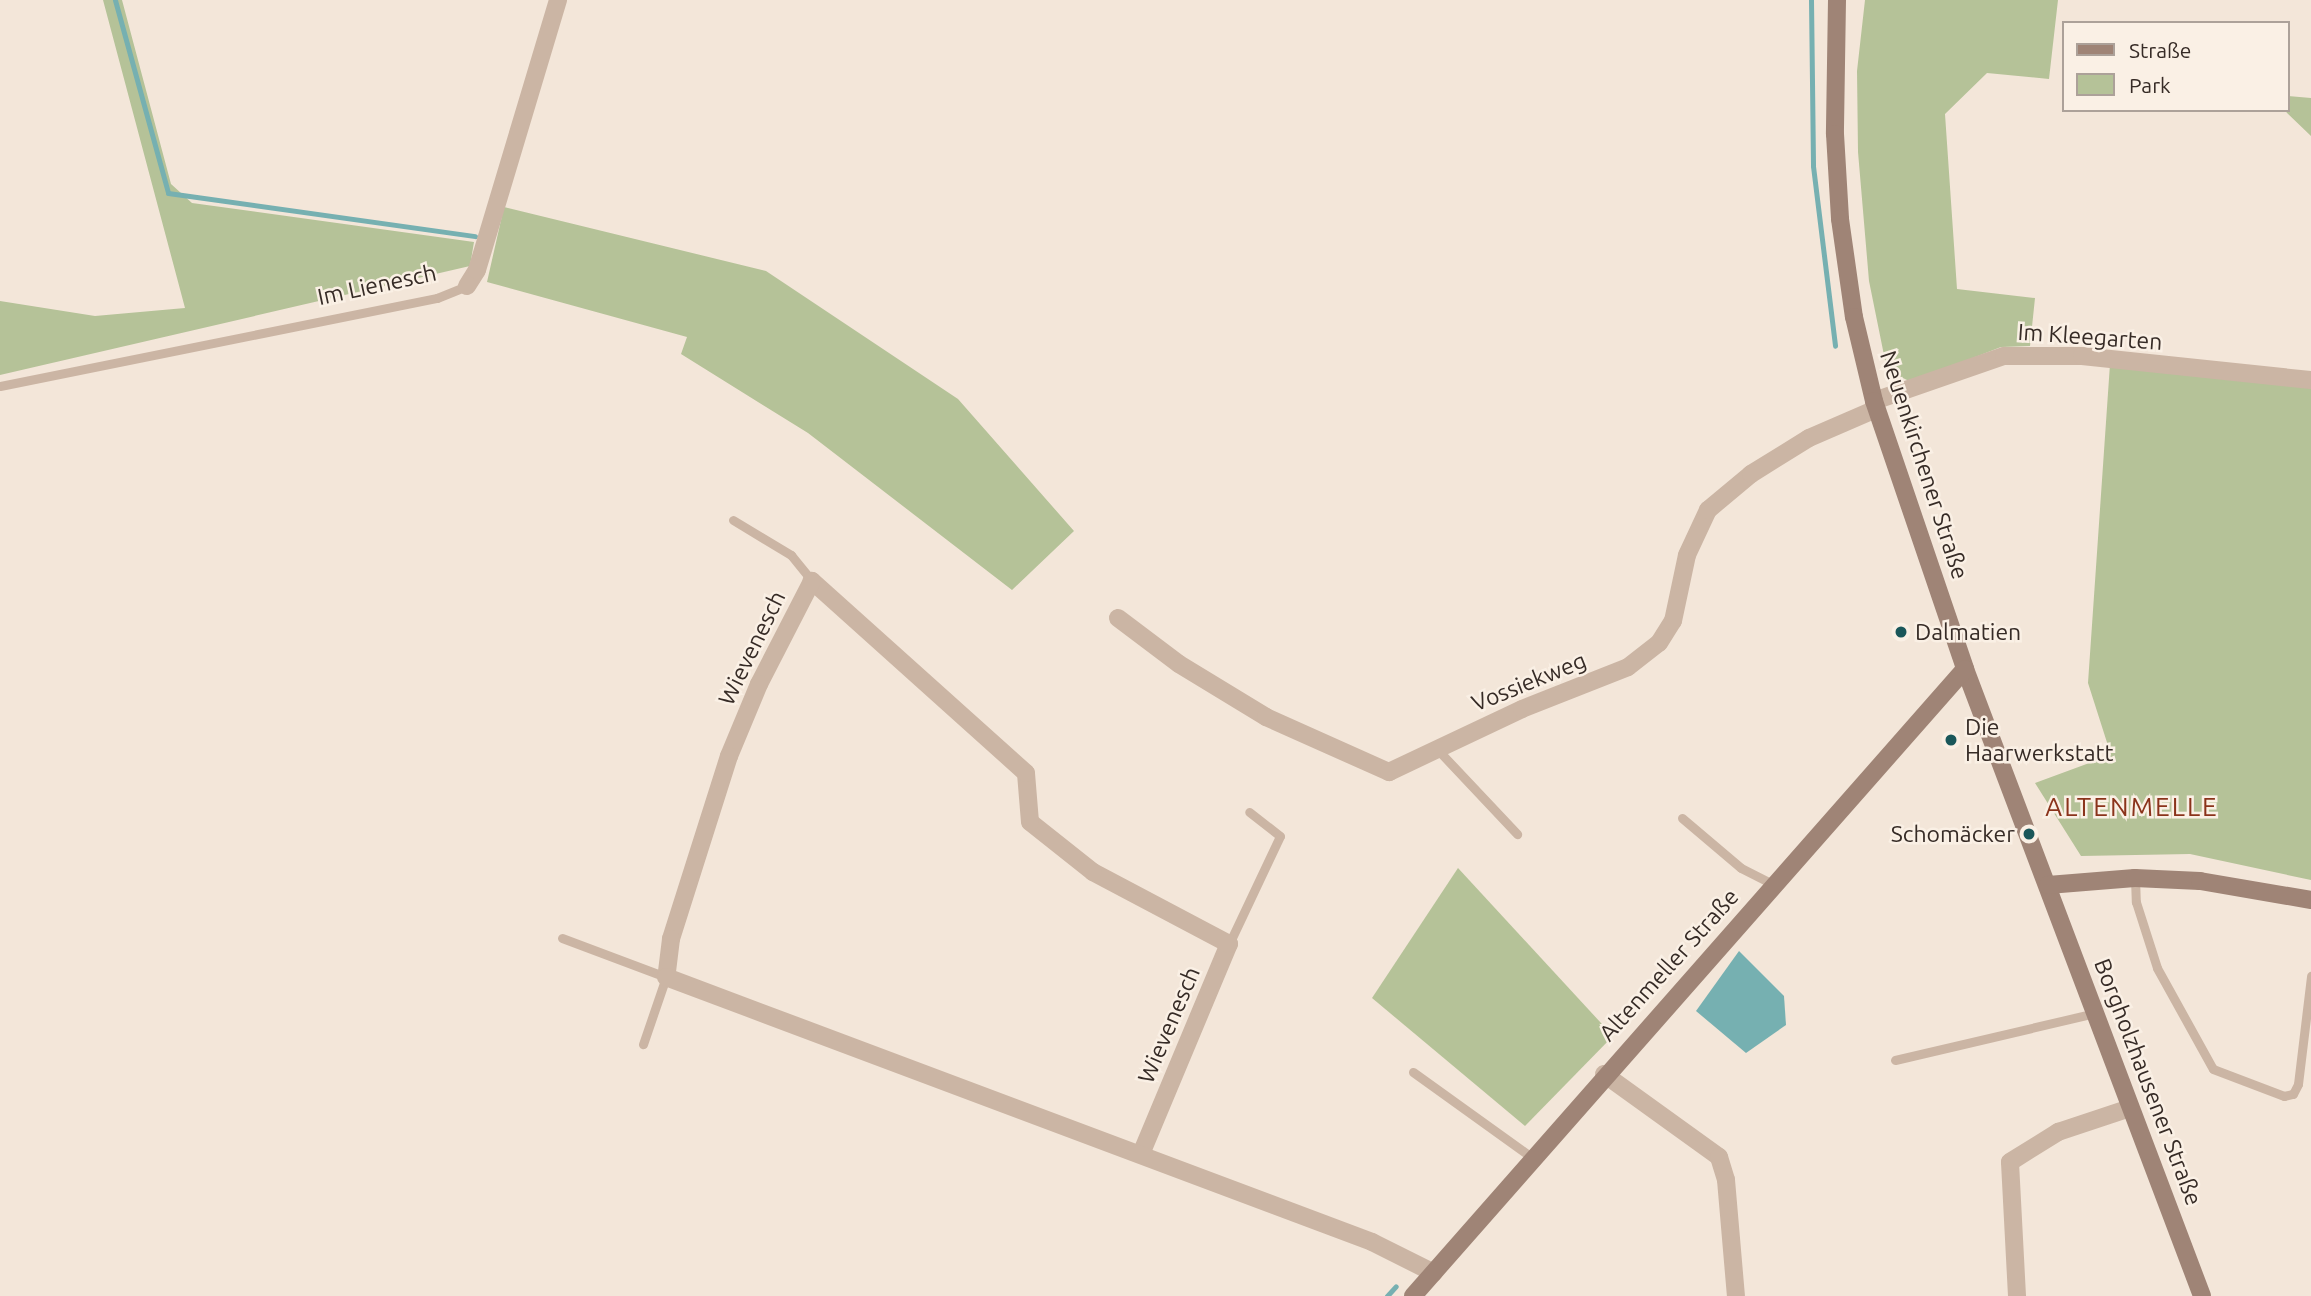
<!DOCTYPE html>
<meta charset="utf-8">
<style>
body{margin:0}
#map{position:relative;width:2311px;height:1296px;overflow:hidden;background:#f3e6d9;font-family:Ubuntu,sans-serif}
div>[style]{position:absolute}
.green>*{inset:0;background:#b5c298}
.water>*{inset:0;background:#76b0b1}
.stream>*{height:5px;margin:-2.5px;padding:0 2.5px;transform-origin:2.5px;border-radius:2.5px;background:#76b0b1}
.lane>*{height:9px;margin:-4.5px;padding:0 4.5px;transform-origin:4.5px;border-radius:4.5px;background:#cbb5a4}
.street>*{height:18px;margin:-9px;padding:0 9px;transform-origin:9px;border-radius:9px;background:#cbb5a4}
.secondary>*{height:18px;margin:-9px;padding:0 9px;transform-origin:9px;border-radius:9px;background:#9f8476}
.dots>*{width:19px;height:19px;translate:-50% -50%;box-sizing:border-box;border:4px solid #faf0e5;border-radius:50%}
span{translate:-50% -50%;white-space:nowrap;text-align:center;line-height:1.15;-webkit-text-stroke:5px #faf0e5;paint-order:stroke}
.street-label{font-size:23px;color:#362b26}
.poi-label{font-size:23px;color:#362b26}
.left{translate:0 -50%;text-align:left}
.right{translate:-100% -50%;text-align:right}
.quarter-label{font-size:26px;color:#8a331b;letter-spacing:2px}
.legend{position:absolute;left:2062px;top:21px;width:228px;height:91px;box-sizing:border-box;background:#faf0e5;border:2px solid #aca199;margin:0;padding:9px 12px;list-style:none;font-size:21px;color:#362b26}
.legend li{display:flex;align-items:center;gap:14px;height:35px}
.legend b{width:35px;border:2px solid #aca199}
</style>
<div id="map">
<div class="green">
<div style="clip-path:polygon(103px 0,122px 0,171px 184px,192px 203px,474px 242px,470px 266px,0 375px,0 301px,95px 316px,185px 308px)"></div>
<div style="clip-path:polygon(1865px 0,2058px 0,2049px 79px,1987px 73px,1945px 114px,1957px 289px,2035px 298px,2030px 346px,2001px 347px,1911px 382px,1887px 370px,1869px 281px,1858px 152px,1857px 71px)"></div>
<div style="clip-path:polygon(2288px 96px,2311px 98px,2311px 136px,2284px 110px,2288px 110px)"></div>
<div style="clip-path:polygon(504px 207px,766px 271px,958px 399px,1074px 531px,1012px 590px,808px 433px,681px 354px,687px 337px,487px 282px)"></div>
<div style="clip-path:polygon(2110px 364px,2311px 387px,2311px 880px,2190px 854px,2081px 856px,2035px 783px,2111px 755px,2088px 683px)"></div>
<div style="clip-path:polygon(1458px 868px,1613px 1036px,1525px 1126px,1372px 998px)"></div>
</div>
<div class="water">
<div style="clip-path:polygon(1739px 951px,1784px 996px,1786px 1025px,1746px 1053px,1696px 1011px)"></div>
</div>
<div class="stream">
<div style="left:115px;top:0;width:200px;rotate:74.6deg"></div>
<div style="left:168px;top:193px;width:310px;rotate:8deg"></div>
<div style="left:1811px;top:0;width:166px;rotate:89.3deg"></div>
<div style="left:1813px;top:166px;width:181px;rotate:83deg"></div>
<div style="left:1387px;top:1296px;width:13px;rotate:-48deg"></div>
</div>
<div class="lane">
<div style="left:0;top:386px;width:446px;rotate:-11.4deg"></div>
<div style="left:437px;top:298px;width:32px;rotate:-22deg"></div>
<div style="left:733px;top:520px;width:68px;rotate:31.1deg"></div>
<div style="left:791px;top:555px;width:33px;rotate:51deg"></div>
<div style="left:1437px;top:749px;width:117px;rotate:46.7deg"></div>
<div style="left:1682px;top:818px;width:77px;rotate:40.3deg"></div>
<div style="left:1741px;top:868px;width:36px;rotate:27deg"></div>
<div style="left:2135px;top:878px;width:24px;rotate:88deg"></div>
<div style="left:2136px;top:902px;width:69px;rotate:72.3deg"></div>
<div style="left:2157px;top:968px;width:115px;rotate:61deg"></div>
<div style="left:2213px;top:1069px;width:76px;rotate:20.8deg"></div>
<div style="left:2284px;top:1096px;width:9px;rotate:-13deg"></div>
<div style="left:2293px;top:1094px;width:11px;rotate:-63deg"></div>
<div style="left:2298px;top:1084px;width:109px;rotate:-83.1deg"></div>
<div style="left:562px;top:938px;width:111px;rotate:20.6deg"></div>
<div style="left:666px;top:977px;width:71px;rotate:108.9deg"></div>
<div style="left:1229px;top:944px;width:119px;rotate:-64.7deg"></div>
<div style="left:1280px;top:836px;width:39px;rotate:-142deg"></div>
<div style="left:1895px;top:1060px;width:205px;rotate:-13.2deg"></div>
<div style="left:1413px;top:1072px;width:149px;rotate:35.7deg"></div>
</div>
<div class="street">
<div style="left:467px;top:286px;width:19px;rotate:-58deg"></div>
<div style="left:477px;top:270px;width:282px;rotate:-73.3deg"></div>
<div style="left:1874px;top:401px;width:138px;rotate:-19.1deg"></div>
<div style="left:2004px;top:356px;width:78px"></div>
<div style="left:2082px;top:356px;width:230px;rotate:6deg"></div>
<div style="left:1118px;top:618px;width:76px;rotate:37deg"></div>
<div style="left:1179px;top:664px;width:102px;rotate:31.3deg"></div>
<div style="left:1266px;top:717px;width:135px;rotate:24.1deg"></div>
<div style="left:1389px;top:772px;width:147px;rotate:-25.3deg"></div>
<div style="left:1522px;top:709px;width:114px;rotate:-21.6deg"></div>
<div style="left:1628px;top:667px;width:39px;rotate:-38deg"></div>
<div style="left:1659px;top:643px;width:26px;rotate:-58deg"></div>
<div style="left:1673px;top:621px;width:67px;rotate:-78deg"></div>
<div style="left:1687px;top:555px;width:50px;rotate:-65deg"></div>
<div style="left:1708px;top:510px;width:56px;rotate:-39.9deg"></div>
<div style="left:1751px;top:474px;width:68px;rotate:-31.8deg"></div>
<div style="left:1809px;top:438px;width:73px;rotate:-23.4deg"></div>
<div style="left:1604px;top:1074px;width:142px;rotate:35.8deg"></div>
<div style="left:1719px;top:1157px;width:24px;rotate:73deg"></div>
<div style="left:1726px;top:1180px;width:116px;rotate:85.1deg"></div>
<div style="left:1141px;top:1154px;width:228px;rotate:-67.3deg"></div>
<div style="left:1229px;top:944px;width:154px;rotate:-152.1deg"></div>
<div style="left:1093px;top:872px;width:80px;rotate:-141.6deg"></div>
<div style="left:1030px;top:822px;width:49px;rotate:-94.7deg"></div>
<div style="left:1026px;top:773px;width:288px;rotate:-138.1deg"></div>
<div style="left:812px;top:581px;width:116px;rotate:117.2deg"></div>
<div style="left:759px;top:684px;width:78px;rotate:112.6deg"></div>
<div style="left:729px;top:756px;width:192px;rotate:107.6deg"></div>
<div style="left:671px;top:939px;width:38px;rotate:97deg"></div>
<div style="left:666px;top:977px;width:754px;rotate:20.57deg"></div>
<div style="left:1372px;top:1242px;width:69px;rotate:26.6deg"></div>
<div style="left:2017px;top:1296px;width:134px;rotate:-93deg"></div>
<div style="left:2010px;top:1162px;width:57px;rotate:-32deg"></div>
<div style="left:2058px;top:1132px;width:76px;rotate:-18.4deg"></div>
</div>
<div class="secondary">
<div style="left:1837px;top:0;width:134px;rotate:90.9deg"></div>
<div style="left:1835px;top:134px;width:85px;rotate:86.6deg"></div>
<div style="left:1840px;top:219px;width:99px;rotate:81.9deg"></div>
<div style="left:1854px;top:317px;width:86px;rotate:76.6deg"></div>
<div style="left:1874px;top:401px;width:283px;rotate:71.2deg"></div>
<div style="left:1965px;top:669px;width:670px;rotate:69.29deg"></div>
<div style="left:2048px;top:885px;width:87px;rotate:-4.6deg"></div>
<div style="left:2135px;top:878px;width:65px;rotate:2.6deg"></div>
<div style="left:2200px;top:881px;width:113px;rotate:9.7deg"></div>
<div style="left:1413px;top:1296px;width:835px;rotate:-48.64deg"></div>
</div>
<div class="dots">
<div style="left:1901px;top:632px;background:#1a575a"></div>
<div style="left:1951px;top:740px;background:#1a575a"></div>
<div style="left:2029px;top:834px;background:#1a575a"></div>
</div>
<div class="street-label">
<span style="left:377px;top:285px;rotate:-12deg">Im Lienesch</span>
<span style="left:2090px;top:337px;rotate:4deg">Im Kleegarten</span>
<span style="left:1924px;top:465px;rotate:72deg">Neuenkirchener Straße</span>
<span style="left:752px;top:648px;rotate:-64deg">Wievenesch</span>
<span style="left:1529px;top:682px;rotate:-22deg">Vossiekweg</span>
<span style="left:1669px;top:965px;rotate:-48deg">Altenmeller Straße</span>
<span style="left:1169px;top:1025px;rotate:-67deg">Wievenesch</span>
<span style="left:2148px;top:1082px;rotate:69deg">Borgholzhausener Straße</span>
</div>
<div class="poi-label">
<span class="left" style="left:1915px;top:632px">Dalmatien</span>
<span class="left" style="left:1965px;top:740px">Die<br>Haarwerkstatt</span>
<span class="right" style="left:2015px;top:834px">Schomäcker</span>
</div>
<div class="quarter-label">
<span style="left:2132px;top:807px">ALTENMELLE</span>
</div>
<ul class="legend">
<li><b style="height:9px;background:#9f8476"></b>Straße</li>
<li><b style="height:19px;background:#b5c298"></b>Park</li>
</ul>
</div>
